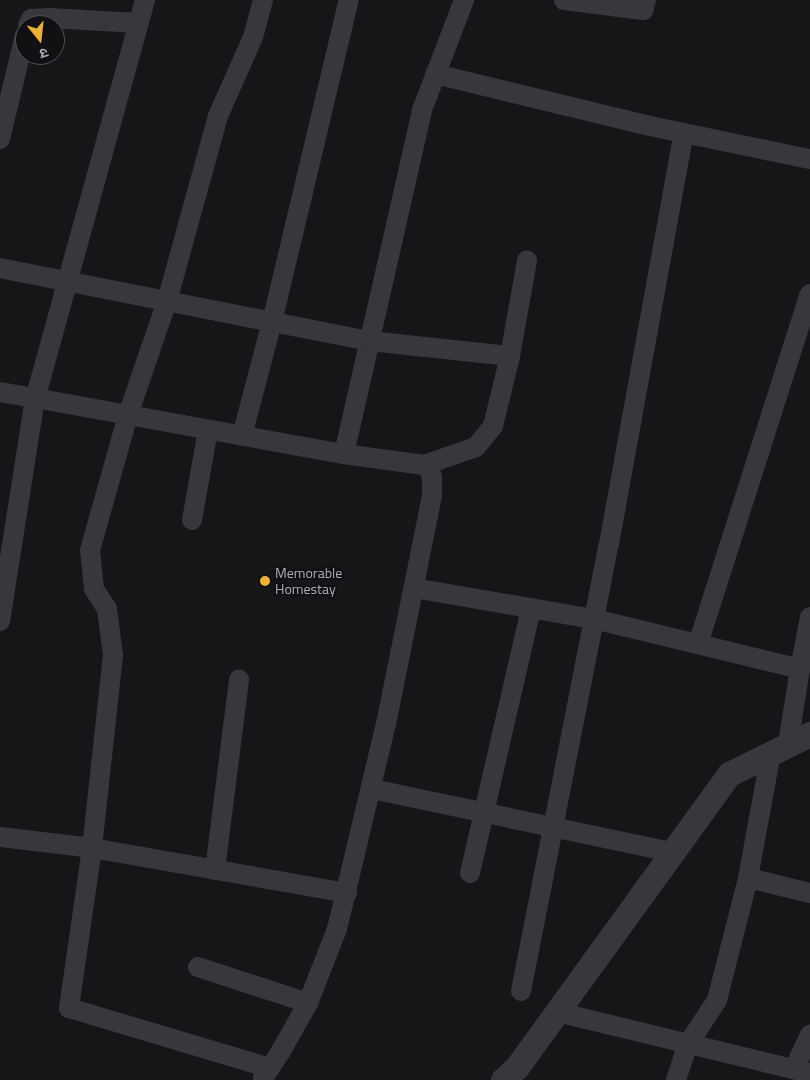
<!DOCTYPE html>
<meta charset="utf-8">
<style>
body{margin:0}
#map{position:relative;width:810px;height:1080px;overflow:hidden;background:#161618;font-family:"Titillium Web","Noto Sans Devanagari",sans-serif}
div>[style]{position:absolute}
.minor>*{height:20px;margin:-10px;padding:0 10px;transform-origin:10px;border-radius:10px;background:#37383d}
.tertiary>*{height:25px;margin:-12.5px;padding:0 12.5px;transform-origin:12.5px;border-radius:12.5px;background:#37383d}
.dots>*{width:14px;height:14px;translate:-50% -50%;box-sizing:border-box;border:2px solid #111113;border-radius:50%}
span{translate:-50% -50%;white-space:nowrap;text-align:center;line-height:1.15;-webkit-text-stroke:4.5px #111113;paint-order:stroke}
.poi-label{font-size:14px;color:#a8adb8}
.left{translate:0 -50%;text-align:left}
.north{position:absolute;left:15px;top:15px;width:50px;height:50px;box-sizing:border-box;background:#111113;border:1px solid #4d4f55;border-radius:50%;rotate:164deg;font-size:14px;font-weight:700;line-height:20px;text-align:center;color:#a8adb8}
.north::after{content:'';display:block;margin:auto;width:18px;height:22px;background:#f2b134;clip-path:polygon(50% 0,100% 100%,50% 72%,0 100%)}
</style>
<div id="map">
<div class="minor">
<div style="left:145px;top:0;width:413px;rotate:105.4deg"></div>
<div style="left:35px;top:398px;width:314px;rotate:10.3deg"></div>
<div style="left:344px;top:454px;width:353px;rotate:-77.2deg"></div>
<div style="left:422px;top:110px;width:118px;rotate:-69.1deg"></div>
<div style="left:263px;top:0;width:38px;rotate:105deg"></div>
<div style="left:253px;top:37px;width:86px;rotate:113.9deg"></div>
<div style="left:218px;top:116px;width:192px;rotate:105.4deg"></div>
<div style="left:167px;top:301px;width:120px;rotate:108.9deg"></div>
<div style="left:128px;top:415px;width:140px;rotate:105.7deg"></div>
<div style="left:90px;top:550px;width:39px;rotate:84deg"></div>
<div style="left:94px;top:589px;width:24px;rotate:57deg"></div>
<div style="left:107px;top:609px;width:46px;rotate:82.6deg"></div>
<div style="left:113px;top:655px;width:194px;rotate:96.2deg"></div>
<div style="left:92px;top:848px;width:162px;rotate:98.2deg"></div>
<div style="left:69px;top:1008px;width:210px;rotate:16.6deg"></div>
<div style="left:564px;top:0;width:80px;rotate:7.2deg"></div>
<div style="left:643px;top:10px;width:10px;rotate:-73deg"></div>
<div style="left:28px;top:25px;width:7px;rotate:-63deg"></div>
<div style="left:31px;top:19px;width:18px;rotate:-3deg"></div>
<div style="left:49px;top:18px;width:89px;rotate:3.2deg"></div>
<div style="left:435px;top:74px;width:221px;rotate:13.6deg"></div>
<div style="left:650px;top:126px;width:163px;rotate:11.7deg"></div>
<div style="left:0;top:139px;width:107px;rotate:-76.5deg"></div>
<div style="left:0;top:268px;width:376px;rotate:11.2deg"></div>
<div style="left:369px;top:341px;width:142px;rotate:6.1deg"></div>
<div style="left:0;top:392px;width:36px;rotate:10deg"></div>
<div style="left:35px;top:398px;width:226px;rotate:98.9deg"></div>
<div style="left:242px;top:436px;width:118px;rotate:-75.3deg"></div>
<div style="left:272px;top:322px;width:331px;rotate:-76.6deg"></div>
<div style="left:424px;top:465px;width:55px;rotate:-19.1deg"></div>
<div style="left:476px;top:447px;width:27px;rotate:-51deg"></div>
<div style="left:493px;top:426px;width:72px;rotate:-76.3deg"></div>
<div style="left:510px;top:356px;width:97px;rotate:-79.9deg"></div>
<div style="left:192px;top:520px;width:91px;rotate:-79.9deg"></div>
<div style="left:414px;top:588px;width:183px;rotate:9.8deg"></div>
<div style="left:594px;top:619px;width:212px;rotate:13.6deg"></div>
<div style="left:800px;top:669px;width:76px;rotate:99.1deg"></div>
<div style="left:698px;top:644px;width:367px;rotate:-72.3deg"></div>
<div style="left:800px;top:669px;width:53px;rotate:-79.1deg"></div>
<div style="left:372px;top:789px;width:307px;rotate:11.9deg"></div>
<div style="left:0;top:837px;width:93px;rotate:6.8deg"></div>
<div style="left:92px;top:848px;width:259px;rotate:10deg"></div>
<div style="left:215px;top:870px;width:192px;rotate:-82.8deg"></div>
<div style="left:470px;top:873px;width:272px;rotate:-77deg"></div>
<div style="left:748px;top:878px;width:64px;rotate:13.6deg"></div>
<div style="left:198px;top:967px;width:116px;rotate:18.1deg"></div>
<div style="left:521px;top:991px;width:456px;rotate:-78.9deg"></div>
<div style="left:609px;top:544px;width:418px;rotate:-79.7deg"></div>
<div style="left:557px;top:1012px;width:260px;rotate:13.6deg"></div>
<div style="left:794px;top:1069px;width:38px;rotate:-65deg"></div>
<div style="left:263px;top:1078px;width:32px;rotate:-56deg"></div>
<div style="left:281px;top:1051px;width:55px;rotate:-60.6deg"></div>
<div style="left:308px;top:1003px;width:79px;rotate:-68.6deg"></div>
<div style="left:337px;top:929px;width:211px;rotate:-76.6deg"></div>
<div style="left:386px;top:724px;width:233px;rotate:-78.6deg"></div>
<div style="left:432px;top:496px;width:18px;rotate:-90deg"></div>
<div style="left:432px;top:478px;width:8px;rotate:-104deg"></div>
<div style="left:430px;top:470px;width:8px;rotate:-140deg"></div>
<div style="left:424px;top:465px;width:81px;rotate:-172.2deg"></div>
<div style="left:676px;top:1080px;width:38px;rotate:-72deg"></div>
<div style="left:688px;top:1044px;width:53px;rotate:-56.6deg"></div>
<div style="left:717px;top:1000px;width:126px;rotate:-75.7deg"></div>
<div style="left:748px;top:878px;width:127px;rotate:-79.6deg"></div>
</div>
<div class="tertiary">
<div style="left:503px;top:1080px;width:19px;rotate:-43deg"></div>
<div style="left:517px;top:1067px;width:362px;rotate:-54.1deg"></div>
<div style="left:729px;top:774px;width:90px;rotate:-26.3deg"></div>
</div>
<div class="dots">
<div style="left:265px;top:581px;background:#f2b134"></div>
</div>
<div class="poi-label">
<span class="left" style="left:275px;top:581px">Memorable<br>Homestay</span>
</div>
<div class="north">उ</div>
</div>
